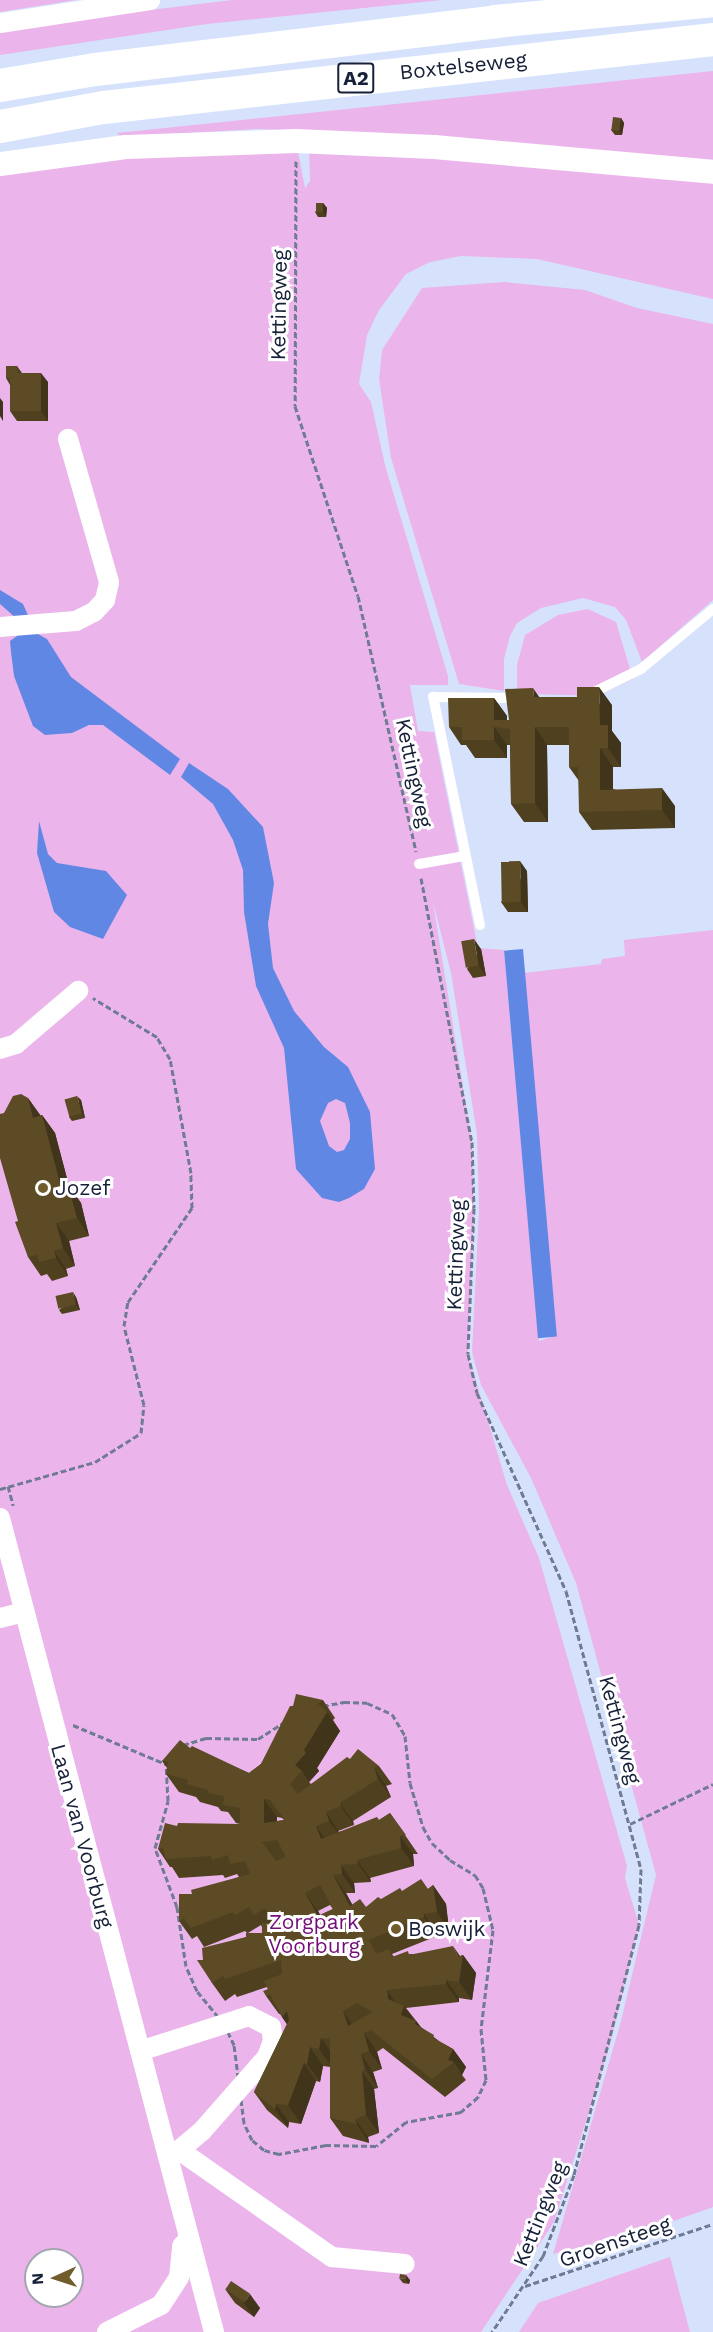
<!DOCTYPE html>
<style>
body{margin:0}
#map{position:relative;width:713px;height:2332px;overflow:hidden;background:#d6e2fc;font-family:"Work Sans",sans-serif}
div>[style]{position:absolute}
.green>*{inset:0;background:#ebb4eb}
.water>*{inset:0;background:#6187e4;transform-origin:0 0}
.path>*{height:3px;margin-top:-1.5px;transform-origin:0;background:repeating-linear-gradient(90deg,#6f7a93 0 6px,transparent 0 9px)}
.service>*{height:10px;margin:-5px;padding:0 5px;transform-origin:5px;border-radius:5px;background:#fff}
.minor>*{height:20px;margin:-10px;padding:0 10px;transform-origin:10px;border-radius:10px;background:#fff}
.tertiary>*{height:24px;margin:-12px;padding:0 12px;transform-origin:12px;border-radius:12px;background:#fff}
.motorway>*{height:33px;margin:-16.5px;padding:0 16.5px;transform-origin:16.5px;border-radius:16.5px;background:#fff}
.wall>*{inset:0;background:#4f4020}
.shaded-wall>*{inset:0;background:#40341a}
.building>*{inset:0;background:#5c4b25;transform-origin:0 0}
.dots>*{width:16px;height:16px;translate:-50% -50%;box-sizing:border-box;border:3px solid #fff;border-radius:50%}
span{translate:-50% -50%;white-space:nowrap;text-align:center;line-height:1.15;-webkit-text-stroke:6px #fff;paint-order:stroke}
.shield-label span{padding:2px 4px;background:#fff;border:2px solid;border-radius:4px;-webkit-text-stroke-width:0}
.shield-label{font-size:20px;color:#162038;font-weight:700}
.street-label{font-size:21px;color:#162038}
.poi-label{font-size:21px;color:#162038}
.left{translate:0 -50%;text-align:left}
.park-label{font-size:21px;color:#740d79}
.north{position:absolute;left:24px;top:2248px;width:60px;height:60px;box-sizing:border-box;background:#fff;border:2px solid #a2a6af;border-radius:50%;rotate:267deg;font-size:16px;font-weight:700;line-height:24px;text-align:center;color:#162038}
.north::after{content:'';display:block;margin:auto;width:21px;height:27px;background:#715c2c;clip-path:polygon(50% 0,100% 100%,50% 72%,0 100%)}
</style>
<div id="map">
<div class="green">
<div style="clip-path:polygon(0 0,76px 0,0 12px)"></div>
<div style="clip-path:polygon(232px 0,442px 0,207px 24px,0 55px,0 32px,60px 21px)"></div>
<div style="clip-path:polygon(713px 71px,713px 163px,310px 131px,257px 129px,121px 137px,117px 133px)"></div>
<div style="clip-path:polygon(evenodd,296px 141px,305px 188px,310px 181px,309px 145px,713px 183px,713px 299px,537px 259px,461px 256px,430px 262px,406px 274px,379px 310px,367px 335px,359px 384px,371px 402px,385px 465px,448px 676px,448px 685px,410px 685px,418px 731px,434px 732px,478px 948px,504px 950px,539px 1341px,555px 1336px,524px 973px,601px 964px,602px 959px,625px 956px,624px 940px,713px 930px,713px 2207px,651px 2229px,553px 2254px,620px 2025px,656px 1875px,576px 1583px,531px 1478px,481px 1385px,472px 1352px,479px 1211px,477px 1134px,451px 973px,433px 902px,472px 1142px,474px 1208px,468px 1354px,507px 1485px,539px 1558px,627px 1866px,625px 1878px,639px 1925px,610px 2045px,554px 2222px,481px 2332px,0 2332px,0 164px,296px 141px,36px 2260px,72px 2260px,72px 2296px,36px 2296px,36px 2260px)"></div>
<div style="clip-path:polygon(504px 282px,585px 290px,637px 308px,713px 324px,713px 600px,642px 662px,626px 620px,615px 607px,583px 598px,541px 608px,517px 623px,510px 636px,504px 659px,504px 691px,459px 684px,391px 458px,379px 379px,382px 350px,422px 288px)"></div>
<div style="clip-path:polygon(588px 609px,616px 622px,633px 679px,597px 696px,532px 694px,517px 689px,517px 665px,525px 635px,558px 615px)"></div>
<div style="clip-path:polygon(670px 2257px,690px 2332px,519px 2332px,538px 2303px)"></div>
</div>
<div class="water">
<div style="clip-path:polygon(0 590px,23px 604px,36px 633px,47px 639px,71px 677px,180px 759px,170px 775px,103px 725px,89px 725px,72px 733px,45px 735px,33px 726px,14px 676px,11px 652px,10px 641px,21px 633px,17px 619px,0 604px)"></div>
<div style="clip-path:polygon(evenodd,189px 763px,228px 789px,263px 827px,274px 883px,268px 924px,273px 968px,294px 1011px,324px 1047px,348px 1067px,370px 1112px,375px 1169px,364px 1189px,349px 1198px,339px 1202px,322px 1198px,296px 1169px,284px 1048px,256px 986px,244px 912px,243px 870px,233px 840px,213px 804px,181px 777px,189px 763px,336px 1099px,345px 1103px,350px 1123px,350px 1139px,344px 1150px,337px 1152px,329px 1146px,320px 1121px,328px 1103px,336px 1099px)"></div>
<div style="clip-path:polygon(39px 821px,48px 854px,57px 863px,106px 871px,127px 895px,103px 939px,70px 927px,54px 912px,37px 853px)"></div>
<div style="left:523px;top:949px;width:389px;height:19px;rotate:85deg"></div>
</div>
<div class="path">
<div style="left:296px;top:161px;width:245px;rotate:90.2deg"></div>
<div style="left:295px;top:406px;width:200px;rotate:71.7deg"></div>
<div style="left:358px;top:596px;width:262px;rotate:77.2deg"></div>
<div style="left:421px;top:878px;width:269px;rotate:79.1deg"></div>
<div style="left:472px;top:1142px;width:66px;rotate:88.3deg"></div>
<div style="left:474px;top:1208px;width:146px;rotate:92.4deg"></div>
<div style="left:468px;top:1354px;width:40px;rotate:77deg"></div>
<div style="left:477px;top:1393px;width:217px;rotate:65.8deg"></div>
<div style="left:566px;top:1591px;width:288px;rotate:74.9deg"></div>
<div style="left:641px;top:1869px;width:56px;rotate:92deg"></div>
<div style="left:639px;top:1925px;width:258px;rotate:104.6deg"></div>
<div style="left:574px;top:2175px;width:87px;rotate:110.9deg"></div>
<div style="left:543px;top:2256px;width:92px;rotate:123.9deg"></div>
<div style="left:8px;top:1486px;width:20px;rotate:75deg"></div>
<div style="left:0;top:1489px;width:99px;rotate:-15.9deg"></div>
<div style="left:95px;top:1462px;width:54px;rotate:-32.2deg"></div>
<div style="left:141px;top:1433px;width:28px;rotate:-84deg"></div>
<div style="left:144px;top:1405px;width:81px;rotate:-104.2deg"></div>
<div style="left:124px;top:1326px;width:24px;rotate:-81deg"></div>
<div style="left:128px;top:1302px;width:114px;rotate:-55.8deg"></div>
<div style="left:192px;top:1208px;width:35px;rotate:-92deg"></div>
<div style="left:191px;top:1173px;width:116px;rotate:-100.4deg"></div>
<div style="left:170px;top:1059px;width:26px;rotate:-121deg"></div>
<div style="left:157px;top:1037px;width:75px;rotate:-148.6deg"></div>
<div style="left:344px;top:1702px;width:23px;rotate:2deg"></div>
<div style="left:367px;top:1703px;width:27px;rotate:24deg"></div>
<div style="left:392px;top:1714px;width:26px;rotate:59deg"></div>
<div style="left:405px;top:1736px;width:47px;rotate:83.9deg"></div>
<div style="left:410px;top:1783px;width:46px;rotate:73.5deg"></div>
<div style="left:423px;top:1827px;width:18px;rotate:61deg"></div>
<div style="left:432px;top:1843px;width:25px;rotate:43deg"></div>
<div style="left:450px;top:1860px;width:29px;rotate:31deg"></div>
<div style="left:475px;top:1875px;width:15px;rotate:58deg"></div>
<div style="left:483px;top:1888px;width:43px;rotate:76.6deg"></div>
<div style="left:493px;top:1930px;width:100px;rotate:96.9deg"></div>
<div style="left:481px;top:2029px;width:51px;rotate:84.4deg"></div>
<div style="left:486px;top:2080px;width:19px;rotate:115deg"></div>
<div style="left:478px;top:2097px;width:23px;rotate:139deg"></div>
<div style="left:461px;top:2112px;width:56px;rotate:169.7deg"></div>
<div style="left:406px;top:2122px;width:38px;rotate:141deg"></div>
<div style="left:376px;top:2146px;width:50px;rotate:-178.9deg"></div>
<div style="left:326px;top:2145px;width:48px;rotate:169.2deg"></div>
<div style="left:279px;top:2154px;width:16px;rotate:-165deg"></div>
<div style="left:264px;top:2150px;width:16px;rotate:-140deg"></div>
<div style="left:252px;top:2140px;width:19px;rotate:-115deg"></div>
<div style="left:244px;top:2123px;width:79px;rotate:-97.3deg"></div>
<div style="left:234px;top:2045px;width:23px;rotate:-115deg"></div>
<div style="left:224px;top:2024px;width:43px;rotate:-129.3deg"></div>
<div style="left:197px;top:1991px;width:27px;rotate:-114deg"></div>
<div style="left:186px;top:1966px;width:60px;rotate:-98.7deg"></div>
<div style="left:177px;top:1907px;width:63px;rotate:-110.4deg"></div>
<div style="left:155px;top:1848px;width:49px;rotate:-74.5deg"></div>
<div style="left:168px;top:1801px;width:37px;rotate:-93deg"></div>
<div style="left:166px;top:1764px;width:25px;rotate:-48deg"></div>
<div style="left:183px;top:1745px;width:24px;rotate:-17deg"></div>
<div style="left:206px;top:1738px;width:52px;rotate:1.1deg"></div>
<div style="left:258px;top:1739px;width:56px;rotate:-32.6deg"></div>
<div style="left:305px;top:1709px;width:40px;rotate:-10deg"></div>
<div style="left:73px;top:1725px;width:101px;rotate:22.8deg"></div>
<div style="left:630px;top:1824px;width:92px;rotate:-25.7deg"></div>
<div style="left:525px;top:2286px;width:198px;rotate:-18.3deg"></div>
</div>
<div class="service">
<div style="left:588px;top:695px;width:59px;rotate:-26.1deg"></div>
<div style="left:641px;top:669px;width:94px;rotate:-39.8deg"></div>
<div style="left:419px;top:864px;width:47px;rotate:-9.9deg"></div>
<div style="left:480px;top:925px;width:233px;rotate:-101.6deg"></div>
<div style="left:433px;top:697px;width:86px;rotate:0.7deg"></div>
</div>
<div class="minor">
<div style="left:0;top:23px;width:152px;rotate:-8.7deg"></div>
<div style="left:0;top:627px;width:76px;rotate:-4.5deg"></div>
<div style="left:76px;top:621px;width:20px;rotate:-27deg"></div>
<div style="left:94px;top:612px;width:16px;rotate:-47deg"></div>
<div style="left:105px;top:600px;width:18px;rotate:-77deg"></div>
<div style="left:109px;top:582px;width:149px;rotate:-106deg"></div>
<div style="left:0;top:1049px;width:17px;rotate:-17deg"></div>
<div style="left:16px;top:1044px;width:82px;rotate:-40.5deg"></div>
<div style="left:0;top:1518px;width:842px;rotate:75.27deg"></div>
<div style="left:0;top:1618px;width:25px;rotate:-14deg"></div>
<div style="left:140px;top:2051px;width:114px;rotate:-17.8deg"></div>
<div style="left:249px;top:2016px;width:25px;rotate:27deg"></div>
<div style="left:271px;top:2027px;width:14px;rotate:82deg"></div>
<div style="left:273px;top:2041px;width:17px;rotate:111deg"></div>
<div style="left:267px;top:2057px;width:98px;rotate:131.3deg"></div>
<div style="left:202px;top:2131px;width:30px;rotate:140deg"></div>
<div style="left:167px;top:2153px;width:12px;rotate:-14deg"></div>
<div style="left:179px;top:2150px;width:187px;rotate:35deg"></div>
<div style="left:332px;top:2257px;width:73px;rotate:5.5deg"></div>
<div style="left:107px;top:2332px;width:60px;rotate:-26.6deg"></div>
<div style="left:161px;top:2305px;width:33px;rotate:-57deg"></div>
<div style="left:179px;top:2277px;width:31px;rotate:-84deg"></div>
<div style="left:182px;top:2246px;width:10px;rotate:-45deg"></div>
</div>
<div class="tertiary">
<div style="left:0;top:164px;width:127px;rotate:-7.7deg"></div>
<div style="left:126px;top:147px;width:170px;rotate:-2deg"></div>
<div style="left:296px;top:141px;width:138px;rotate:2.5deg"></div>
<div style="left:434px;top:147px;width:280px;rotate:5.1deg"></div>
</div>
<div class="motorway">
<div style="left:0;top:85px;width:96px;rotate:-9.6deg"></div>
<div style="left:95px;top:69px;width:403px;rotate:-6.8deg"></div>
<div style="left:495px;top:21px;width:219px;rotate:-5.5deg"></div>
<div style="left:0;top:126px;width:105px;rotate:-10.5deg"></div>
<div style="left:103px;top:107px;width:614px;rotate:-6.36deg"></div>
</div>
<div class="wall">
<div style="clip-path:polygon(621px 118px,624px 123px,622px 135px,615px 135px,611px 130px)"></div>
<div style="clip-path:polygon(323px 203px,327px 208px,326px 217px,318px 217px,315px 212px)"></div>
<div style="clip-path:polygon(17px 366px,22px 373px,48px 382px,48px 421px,17px 421px,10px 411px,10px 385px,6px 378px)"></div>
<div style="clip-path:polygon(539px 697px,612px 705px,612px 731px,621px 743px,621px 767px,613px 767px,613px 789px,675px 806px,675px 828px,592px 830px,579px 812px,579px 781px,569px 767px,569px 745px,547px 745px,548px 822px,524px 822px,511px 804px,510px 745px,507px 745px,507px 758px,475px 758px,466px 745px,461px 745px,449px 727px,494px 698px,507px 716px,507px 720px,509px 720px)"></div>
<div style="clip-path:polygon(527px 871px,528px 912px,508px 912px,501px 902px)"></div>
<div style="clip-path:polygon(481px 949px,486px 976px,473px 978px,467px 969px)"></div>
<div style="clip-path:polygon(28px 1098px,40px 1116px,42px 1115px,55px 1133px,69px 1186px,81px 1203px,89px 1236px,69px 1241px,75px 1266px,66px 1269px,68px 1276px,52px 1281px,47px 1274px,41px 1276px,28px 1257px,4px 1113px)"></div>
<div style="clip-path:polygon(81px 1100px,85px 1118px,72px 1121px,69px 1117px)"></div>
<div style="clip-path:polygon(76px 1297px,80px 1310px,62px 1314px,59px 1310px)"></div>
<div style="clip-path:polygon(evenodd,323px 1700px,335px 1718px,333px 1720px,340px 1731px,317px 1768px,319px 1771px,309px 1782px,311px 1784px,350px 1759px,379px 1766px,392px 1784px,386px 1786px,391px 1797px,353px 1821px,354px 1825px,338px 1831px,339px 1832px,379px 1820px,390px 1813px,418px 1854px,413px 1854px,414px 1866px,370px 1878px,371px 1882px,354px 1883px,355px 1893px,346px 1893px,352px 1905px,366px 1907px,402px 1891px,428px 1889px,433px 1885px,446px 1904px,449px 1930px,436px 1932px,437px 1936px,392px 1954px,394px 1957px,410px 1954px,460px 1956px,463px 1955px,476px 1973px,472px 2000px,459px 1998px,459px 2002px,406px 2008px,421px 2027px,439px 2041px,453px 2049px,466px 2067px,462px 2075px,466px 2080px,445px 2097px,383px 2048px,377px 2052px,382px 2069px,373px 2072px,378px 2088px,374px 2089px,379px 2133px,368px 2137px,369px 2143px,343px 2136px,330px 2118px,330px 2067px,323px 2066px,320px 2082px,316px 2081px,301px 2124px,289px 2122px,288px 2128px,267px 2110px,254px 2092px,287px 2024px,280px 2014px,279px 2014px,266px 1996px,268px 1989px,267px 1987px,237px 1997px,235px 1994px,225px 2001px,212px 1983px,203px 1960px,246px 1937px,247px 1933px,245px 1931px,204px 1947px,197px 1936px,192px 1939px,179px 1921px,192px 1894px,239px 1877px,237px 1874px,225px 1878px,223px 1875px,179px 1878px,172px 1867px,170px 1867px,158px 1849px,177px 1826px,240px 1824px,236px 1823px,228px 1812px,221px 1811px,218px 1807px,200px 1802px,196px 1797px,179px 1792px,166px 1774px,167px 1768px,162px 1761px,190px 1748px,249px 1773px,261px 1764px,293px 1706px,323px 1700px,277px 1817px,282px 1818px,284px 1820px,277px 1821px,277px 1817px,323px 1700px,330px 1905px,333px 1909px,320px 1915px,318px 1911px,330px 1905px,323px 1700px,261px 1925px,262px 1927px,262px 1933px,248px 1933px,261px 1925px)"></div>
<div style="clip-path:polygon(399px 2278px,410px 2280px,409px 2284px,403px 2283px)"></div>
<div style="clip-path:polygon(225px 2289px,260px 2308px,254px 2317px,235px 2303px)"></div>
</div>
<div class="shaded-wall">
<div style="clip-path:polygon(621px 118px,624px 123px,622px 135px,619px 131px)"></div>
<div style="clip-path:polygon(323px 203px,327px 208px,326px 217px,323px 212px)"></div>
<div style="clip-path:polygon(41px 373px,48px 382px,48px 421px,41px 411px)"></div>
<div style="clip-path:polygon(0 398px,3px 402px,3px 421px,0 416px)"></div>
<div style="clip-path:polygon(599px 687px,612px 705px,612px 731px,621px 743px,621px 767px,608px 748px,600px 725px)"></div>
<div style="clip-path:polygon(533px 688px,546px 707px,534px 697px)"></div>
<div style="clip-path:polygon(494px 698px,507px 716px,507px 728px,494px 720px)"></div>
<div style="clip-path:polygon(494px 727px,507px 745px,507px 758px,494px 740px)"></div>
<div style="clip-path:polygon(535px 727px,547px 745px,548px 822px,535px 803px)"></div>
<div style="clip-path:polygon(600px 748px,613px 767px,613px 808px,600px 790px)"></div>
<div style="clip-path:polygon(662px 788px,675px 806px,675px 828px,662px 810px)"></div>
<div style="clip-path:polygon(520px 861px,527px 871px,528px 912px,521px 902px)"></div>
<div style="clip-path:polygon(474px 939px,481px 949px,486px 976px,479px 966px)"></div>
<div style="clip-path:polygon(77px 1096px,81px 1100px,85px 1118px,82px 1113px)"></div>
<div style="clip-path:polygon(28px 1098px,41px 1116px,33px 1118px)"></div>
<div style="clip-path:polygon(42px 1115px,55px 1133px,69px 1186px,81px 1203px,89px 1236px,77px 1218px,61px 1187px)"></div>
<div style="clip-path:polygon(56px 1223px,69px 1241px,75px 1266px,63px 1248px)"></div>
<div style="clip-path:polygon(54px 1251px,66px 1269px,68px 1276px,56px 1258px)"></div>
<div style="clip-path:polygon(73px 1292px,76px 1297px,80px 1310px,76px 1305px)"></div>
<div style="clip-path:polygon(327px 1712px,340px 1731px,317px 1768px,319px 1771px,309px 1782px,302px 1771px,295px 1765px)"></div>
<div style="clip-path:polygon(374px 1768px,386px 1786px,391px 1797px,378px 1779px)"></div>
<div style="clip-path:polygon(264px 1799px,277px 1817px,277px 1841px,264px 1823px)"></div>
<div style="clip-path:polygon(340px 1803px,353px 1821px,354px 1825px,341px 1806px)"></div>
<div style="clip-path:polygon(326px 1812px,338px 1831px,342px 1839px,329px 1821px)"></div>
<div style="clip-path:polygon(316px 1826px,329px 1844px,321px 1839px)"></div>
<div style="clip-path:polygon(400px 1836px,413px 1854px,414px 1866px,401px 1848px)"></div>
<div style="clip-path:polygon(357px 1860px,370px 1878px,371px 1882px,358px 1864px)"></div>
<div style="clip-path:polygon(341px 1865px,354px 1883px,355px 1893px,342px 1874px)"></div>
<div style="clip-path:polygon(333px 1875px,346px 1893px,363px 1924px,350px 1906px)"></div>
<div style="clip-path:polygon(433px 1885px,446px 1904px,449px 1930px,437px 1912px)"></div>
<div style="clip-path:polygon(305px 1893px,318px 1911px,331px 1935px,318px 1916px)"></div>
<div style="clip-path:polygon(424px 1914px,436px 1932px,437px 1936px,424px 1917px)"></div>
<div style="clip-path:polygon(453px 1946px,462px 1959px,463px 1955px,476px 1973px,472px 2000px,459px 1982px,458px 1957px)"></div>
<div style="clip-path:polygon(446px 1980px,459px 1998px,459px 2002px,446px 1984px)"></div>
<div style="clip-path:polygon(387px 1990px,399px 2008px,388px 1999px)"></div>
<div style="clip-path:polygon(404px 2006px,416px 2022px,416px 2021px,429px 2039px,401px 2015px)"></div>
<div style="clip-path:polygon(287px 2011px,295px 2036px,282px 2017px)"></div>
<div style="clip-path:polygon(343px 2011px,355px 2029px,348px 2026px)"></div>
<div style="clip-path:polygon(364px 2033px,377px 2052px,382px 2069px,369px 2051px)"></div>
<div style="clip-path:polygon(321px 2038px,334px 2056px,332px 2067px,319px 2049px)"></div>
<div style="clip-path:polygon(310px 2047px,323px 2066px,320px 2082px,307px 2064px)"></div>
<div style="clip-path:polygon(453px 2049px,466px 2067px,462px 2075px,454px 2062px,448px 2060px)"></div>
<div style="clip-path:polygon(361px 2054px,373px 2072px,378px 2088px,365px 2069px)"></div>
<div style="clip-path:polygon(304px 2063px,316px 2081px,301px 2124px,288px 2105px)"></div>
<div style="clip-path:polygon(362px 2071px,374px 2089px,379px 2133px,366px 2115px)"></div>
<div style="clip-path:polygon(276px 2104px,289px 2122px,288px 2128px,275px 2109px)"></div>
<div style="clip-path:polygon(355px 2119px,368px 2137px,369px 2143px,357px 2124px)"></div>
<div style="clip-path:polygon(406px 2275px,410px 2280px,409px 2284px,405px 2279px)"></div>
<div style="clip-path:polygon(250px 2294px,260px 2308px,254px 2317px,244px 2303px)"></div>
</div>
<div class="building">
<div style="left:613px;top:117px;width:8px;height:13px;rotate:7deg"></div>
<div style="left:316px;top:203px;width:7px;height:9px"></div>
<div style="clip-path:polygon(6px 366px,17px 366px,18px 373px,41px 373px,41px 411px,10px 411px,10px 378px,6px 378px)"></div>
<div style="clip-path:polygon(577px 687px,599px 687px,600px 725px,608px 725px,608px 748px,600px 748px,600px 790px,662px 788px,662px 810px,579px 812px,578px 767px,569px 767px,569px 727px,535px 727px,535px 803px,511px 804px,510px 729px,494px 727px,494px 740px,462px 740px,462px 727px,449px 727px,448px 698px,494px 698px,494px 720px,509px 720px,505px 689px,533px 688px,534px 697px,577px 697px)"></div>
<div style="left:520px;top:861px;width:41px;height:19px;rotate:89deg"></div>
<div style="left:474px;top:939px;width:27px;height:13px;rotate:80deg"></div>
<div style="clip-path:polygon(21px 1094px,28px 1098px,33px 1118px,42px 1115px,61px 1187px,68px 1185px,77px 1218px,56px 1223px,63px 1248px,54px 1251px,56px 1258px,39px 1262px,37px 1255px,28px 1257px,15px 1222px,18px 1221px,0 1158px,0 1114px,4px 1113px,13px 1096px)"></div>
<div style="left:77px;top:1096px;width:18px;height:13px;rotate:74deg"></div>
<div style="left:73px;top:1292px;width:13px;height:18px;rotate:77deg"></div>
<div style="clip-path:polygon(evenodd,296px 1694px,323px 1700px,318px 1704px,327px 1712px,304px 1750px,306px 1753px,295px 1765px,302px 1771px,290px 1784px,298px 1794px,347px 1757px,350px 1759px,358px 1749px,379px 1766px,374px 1768px,378px 1779px,340px 1803px,341px 1806px,326px 1812px,329px 1821px,316px 1826px,321px 1839px,377px 1817px,379px 1820px,390px 1813px,406px 1835px,400px 1836px,401px 1848px,357px 1860px,358px 1864px,341px 1865px,342px 1874px,333px 1875px,350px 1906px,360px 1899px,366px 1907px,378px 1897px,381px 1899px,400px 1888px,402px 1891px,421px 1879px,428px 1889px,433px 1885px,437px 1912px,424px 1914px,424px 1917px,369px 1940px,376px 1954px,389px 1949px,392px 1957px,408px 1951px,409px 1955px,453px 1946px,458px 1957px,463px 1955px,459px 1982px,446px 1980px,446px 1984px,387px 1990px,388px 1999px,404px 2006px,401px 2015px,416px 2021px,415px 2024px,434px 2035px,433px 2038px,453px 2049px,448px 2060px,454px 2062px,432px 2079px,371px 2030px,364px 2033px,369px 2051px,361px 2054px,365px 2069px,362px 2071px,366px 2115px,355px 2119px,357px 2124px,330px 2118px,330px 2039px,321px 2038px,319px 2049px,310px 2047px,307px 2064px,304px 2063px,288px 2105px,276px 2104px,275px 2109px,254px 2092px,289px 2020px,287px 2011px,282px 2017px,270px 1994px,266px 1996px,263px 1991px,268px 1989px,264px 1981px,282px 1974px,281px 1960px,225px 1979px,223px 1976px,212px 1983px,197px 1960px,203px 1960px,202px 1948px,246px 1937px,246px 1933px,262px 1933px,262px 1923px,275px 1923px,265px 1908px,254px 1915px,249px 1907px,235px 1915px,233px 1912px,191px 1928px,184px 1918px,179px 1921px,179px 1894px,192px 1894px,191px 1890px,250px 1874px,245px 1861px,230px 1864px,228px 1855px,212px 1860px,211px 1856px,166px 1859px,163px 1848px,158px 1849px,165px 1823px,177px 1826px,178px 1823px,240px 1824px,240px 1808px,223px 1805px,224px 1796px,208px 1793px,208px 1790px,187px 1784px,188px 1780px,166px 1774px,168px 1762px,162px 1761px,180px 1740px,190px 1748px,192px 1746px,249px 1773px,261px 1764px,290px 1706px,293px 1706px,296px 1694px,264px 1799px,270px 1800px,285px 1820px,264px 1823px,264px 1799px,296px 1694px,277px 1840px,286px 1857px,276px 1861px,262px 1842px,277px 1840px,296px 1694px,320px 1885px,333px 1909px,318px 1916px,305px 1893px,320px 1885px,296px 1694px,357px 2003px,373px 2012px,348px 2026px,343px 2011px,357px 2003px)"></div>
<div style="left:400px;top:2274px;width:6px;height:4px;rotate:9deg"></div>
<div style="left:231px;top:2281px;width:23px;height:10px;rotate:34deg"></div>
</div>
<div class="dots">
<div style="left:43px;top:1188px;background:#715c2c"></div>
<div style="left:396px;top:1929px;background:#715c2c"></div>
</div>
<div class="shield-label">
<span style="left:356px;top:78px">A2</span>
</div>
<div class="street-label">
<span style="left:463px;top:66px;rotate:-6deg">Boxtelseweg</span>
<span style="left:279px;top:305px;rotate:-89deg">Kettingweg</span>
<span style="left:414px;top:773px;rotate:78deg">Kettingweg</span>
<span style="left:456px;top:1255px;rotate:-88deg">Kettingweg</span>
<span style="left:620px;top:1730px;rotate:75deg">Kettingweg</span>
<span style="left:82px;top:1836px;rotate:75deg">Laan van Voorburg</span>
<span style="left:540px;top:2214px;rotate:-68deg">Kettingweg</span>
<span style="left:615px;top:2242px;rotate:-19deg">Groensteeg</span>
</div>
<div class="poi-label">
<span class="left" style="left:55px;top:1188px">Jozef</span>
<span class="left" style="left:408px;top:1929px">Boswijk</span>
</div>
<div class="park-label">
<span style="left:314px;top:1934px">Zorgpark<br>Voorburg</span>
</div>
<div class="north">N</div>
</div>
